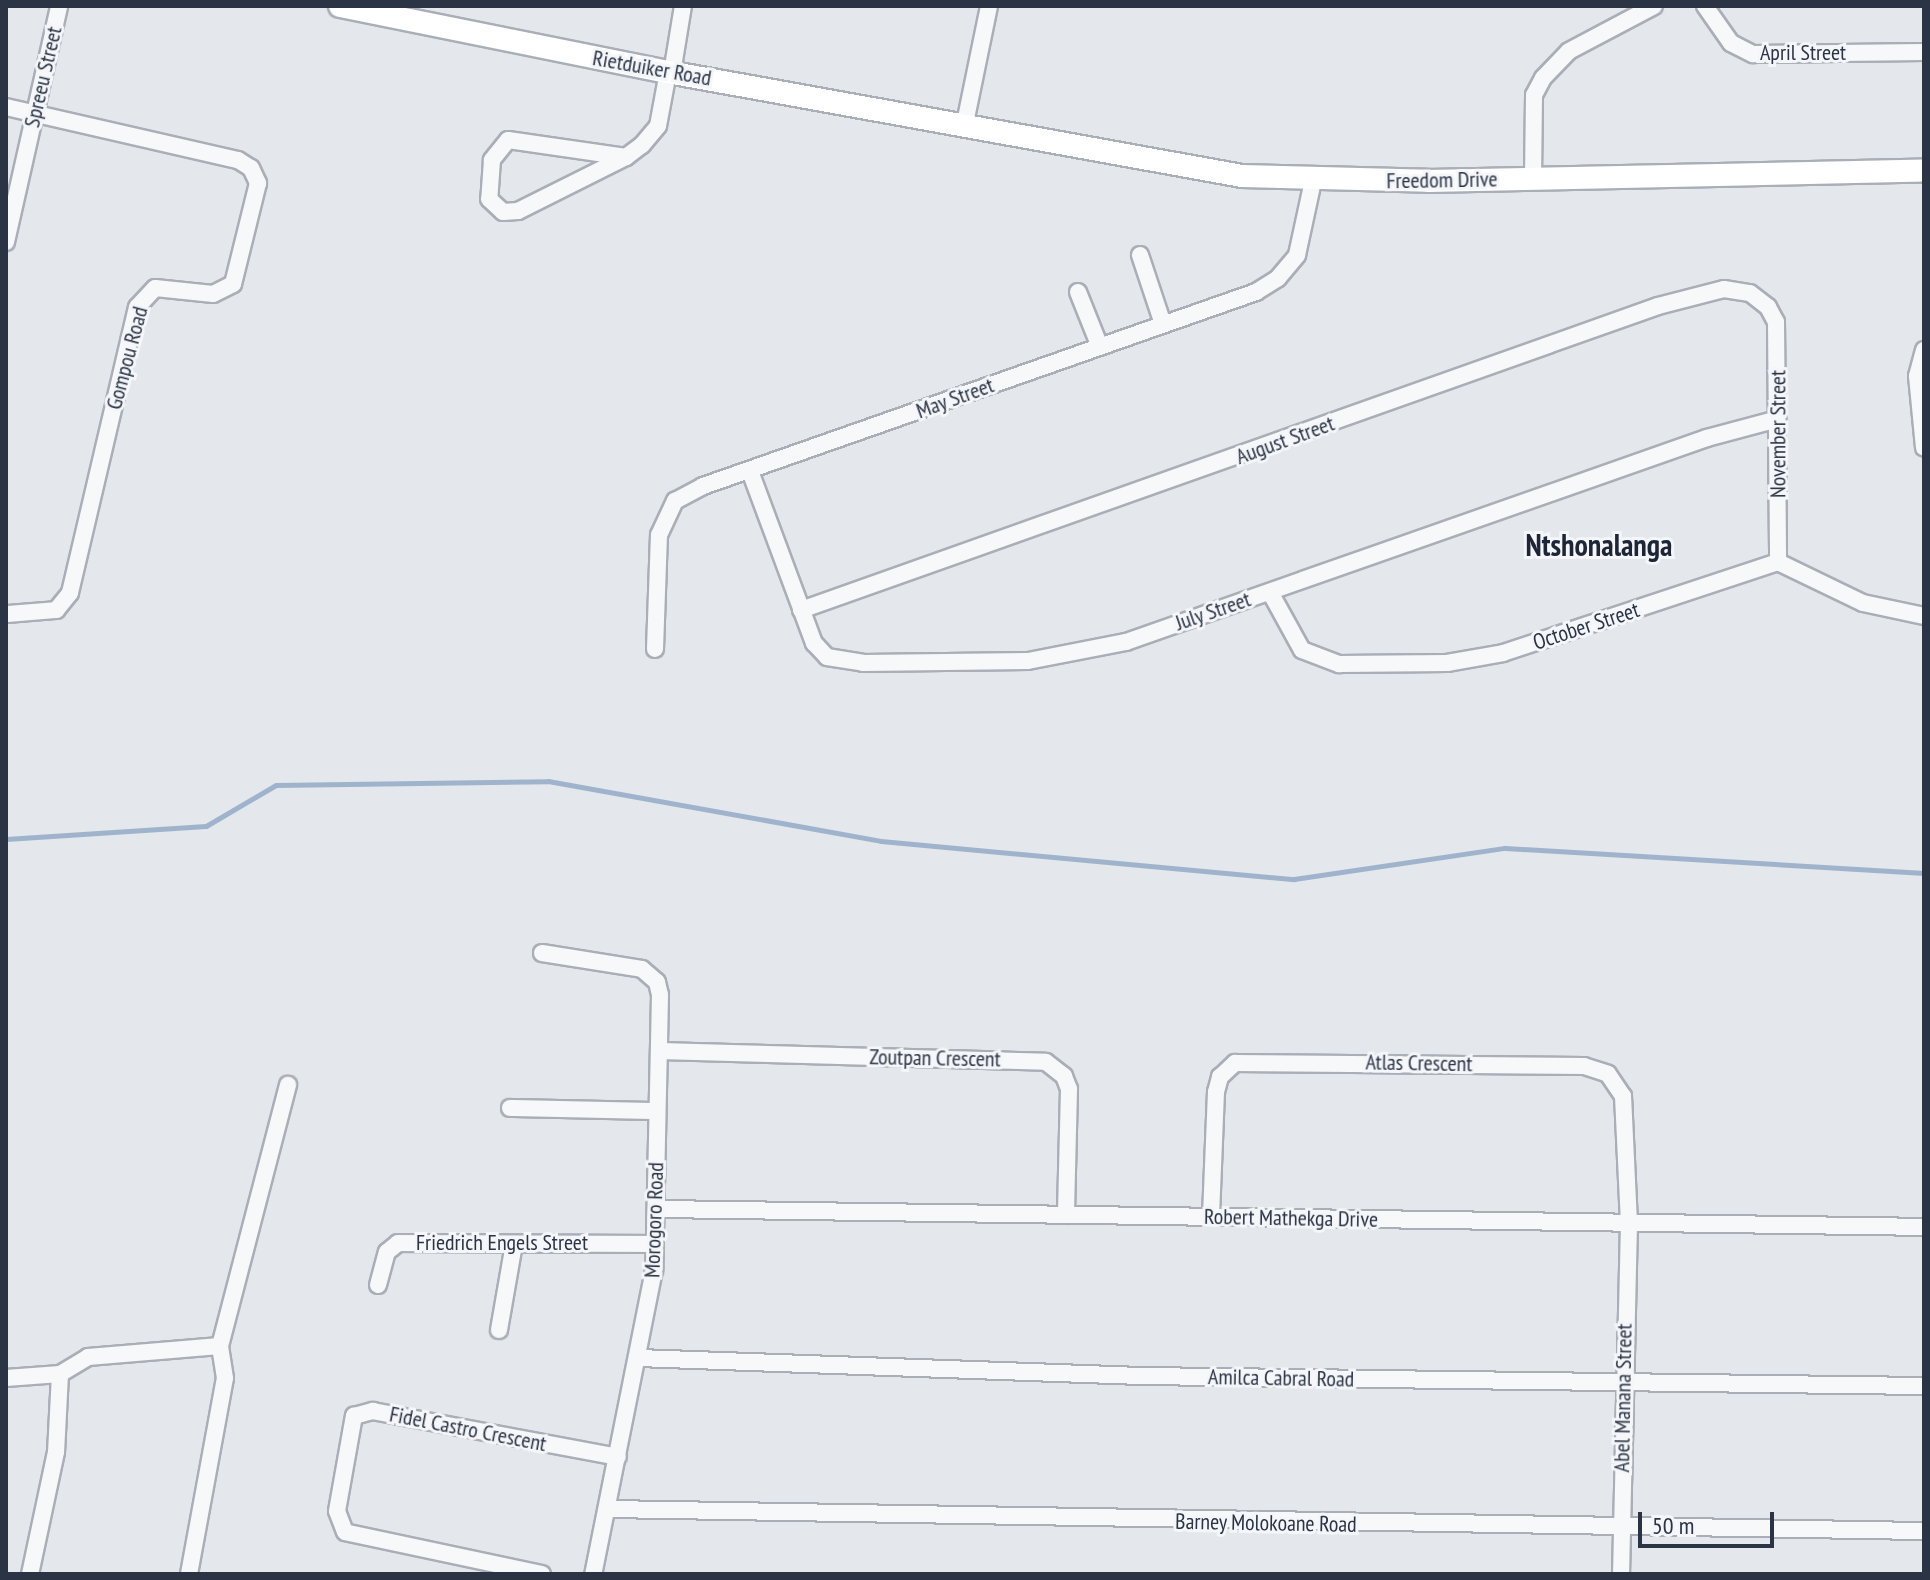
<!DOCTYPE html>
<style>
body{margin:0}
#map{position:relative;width:1930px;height:1580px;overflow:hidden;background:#e4e7ec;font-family:"PT Sans Narrow",sans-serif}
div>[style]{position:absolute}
.stream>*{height:5px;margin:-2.5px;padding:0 2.5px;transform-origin:2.5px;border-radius:2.5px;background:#9fb4cc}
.roads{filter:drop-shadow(2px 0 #a9aeb7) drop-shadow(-2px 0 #a9aeb7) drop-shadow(0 2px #a9aeb7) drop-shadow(0 -2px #a9aeb7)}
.street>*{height:16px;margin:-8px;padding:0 8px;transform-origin:8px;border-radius:8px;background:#f7f8fa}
.secondary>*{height:22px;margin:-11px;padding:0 11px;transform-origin:11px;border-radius:11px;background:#fff}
span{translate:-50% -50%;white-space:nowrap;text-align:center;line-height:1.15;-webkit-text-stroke:6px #f4f6f9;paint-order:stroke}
.street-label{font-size:22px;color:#2b3445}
.district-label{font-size:30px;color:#1d2536;font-weight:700}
.frame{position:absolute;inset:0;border:8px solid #2b3445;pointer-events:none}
.scale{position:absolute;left:1638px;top:1512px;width:136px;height:36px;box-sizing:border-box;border:4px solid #2b3445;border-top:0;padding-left:10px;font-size:24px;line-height:28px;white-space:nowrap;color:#2b3445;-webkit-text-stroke:6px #f4f6f9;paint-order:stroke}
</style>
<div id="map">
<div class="stream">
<div style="left:6px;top:839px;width:200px;rotate:-3.7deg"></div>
<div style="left:206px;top:826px;width:81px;rotate:-30.4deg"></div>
<div style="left:276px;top:785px;width:272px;rotate:-0.8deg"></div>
<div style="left:548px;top:781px;width:338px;rotate:10.2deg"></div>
<div style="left:881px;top:841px;width:415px;rotate:5.3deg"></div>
<div style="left:1294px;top:879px;width:213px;rotate:-8.4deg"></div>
<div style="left:1505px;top:848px;width:420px;rotate:3.4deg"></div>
</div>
<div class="roads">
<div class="street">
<div style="left:1705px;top:6px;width:45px;rotate:54.9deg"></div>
<div style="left:1731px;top:43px;width:25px;rotate:27deg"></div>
<div style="left:1753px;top:54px;width:171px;rotate:-0.7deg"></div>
<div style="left:672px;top:73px;width:68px;rotate:-80.7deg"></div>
<div style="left:6px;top:107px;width:238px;rotate:12.9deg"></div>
<div style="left:238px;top:160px;width:15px;rotate:32deg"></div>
<div style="left:251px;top:168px;width:17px;rotate:65deg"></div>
<div style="left:258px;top:183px;width:104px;rotate:103.9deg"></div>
<div style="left:233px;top:284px;width:22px;rotate:153deg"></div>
<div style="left:213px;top:294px;width:58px;rotate:-174.1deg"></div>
<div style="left:155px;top:288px;width:26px;rotate:133deg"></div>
<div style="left:137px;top:307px;width:294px;rotate:103.2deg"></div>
<div style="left:70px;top:593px;width:22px;rotate:129deg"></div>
<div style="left:56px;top:610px;width:50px;rotate:175.4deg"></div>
<div style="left:964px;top:128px;width:125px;rotate:-78.4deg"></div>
<div style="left:626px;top:157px;width:119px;rotate:-171.8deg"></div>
<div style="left:508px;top:140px;width:26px;rotate:129deg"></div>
<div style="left:492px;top:160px;width:39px;rotate:94deg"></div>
<div style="left:489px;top:199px;width:19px;rotate:43deg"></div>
<div style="left:503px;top:212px;width:15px;rotate:-4deg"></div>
<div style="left:518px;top:211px;width:121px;rotate:-26.6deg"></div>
<div style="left:626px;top:157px;width:20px;rotate:-37deg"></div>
<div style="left:642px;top:145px;width:25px;rotate:-50deg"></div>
<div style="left:658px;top:126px;width:55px;rotate:-79.5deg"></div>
<div style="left:1533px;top:178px;width:83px;rotate:-89.3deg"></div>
<div style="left:1534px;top:95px;width:19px;rotate:-62deg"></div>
<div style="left:1543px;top:78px;width:37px;rotate:-46deg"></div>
<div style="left:1569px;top:51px;width:96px;rotate:-27.9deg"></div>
<div style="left:6px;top:242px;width:242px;rotate:-77.3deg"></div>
<div style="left:1140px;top:255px;width:73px;rotate:71.6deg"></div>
<div style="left:1078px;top:292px;width:59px;rotate:68.2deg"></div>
<div style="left:1924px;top:350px;width:27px;rotate:105deg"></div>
<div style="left:1917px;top:376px;width:72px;rotate:84.4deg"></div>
<div style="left:750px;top:471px;width:184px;rotate:69.6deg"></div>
<div style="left:814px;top:643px;width:19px;rotate:47deg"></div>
<div style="left:827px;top:657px;width:36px;rotate:9deg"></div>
<div style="left:863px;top:663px;width:165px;rotate:-0.7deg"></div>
<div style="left:1028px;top:661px;width:100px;rotate:-11deg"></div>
<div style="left:1126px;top:642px;width:616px;rotate:-19.35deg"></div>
<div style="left:1707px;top:438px;width:73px;rotate:-15deg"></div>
<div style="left:1270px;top:592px;width:66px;rotate:61.1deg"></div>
<div style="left:1302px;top:650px;width:40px;rotate:21deg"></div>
<div style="left:1339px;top:664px;width:108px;rotate:-0.5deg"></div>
<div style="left:1447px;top:663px;width:57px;rotate:-10.1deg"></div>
<div style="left:1503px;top:653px;width:290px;rotate:-18.3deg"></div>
<div style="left:1778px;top:562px;width:94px;rotate:25.8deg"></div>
<div style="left:1863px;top:603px;width:62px;rotate:12deg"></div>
<div style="left:801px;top:610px;width:909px;rotate:-19.53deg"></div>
<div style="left:1658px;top:306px;width:68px;rotate:-14.4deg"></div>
<div style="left:1724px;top:289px;width:26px;rotate:9deg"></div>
<div style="left:1750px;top:293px;width:23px;rotate:38deg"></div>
<div style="left:1768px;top:307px;width:17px;rotate:62deg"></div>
<div style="left:1776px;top:322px;width:240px;rotate:89.5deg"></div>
<div style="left:655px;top:649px;width:114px;rotate:-88deg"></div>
<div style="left:659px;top:535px;width:38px;rotate:-65deg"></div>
<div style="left:675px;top:501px;width:32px;rotate:-28deg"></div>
<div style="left:703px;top:486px;width:586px;rotate:-19.33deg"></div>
<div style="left:1256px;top:292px;width:26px;rotate:-32deg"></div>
<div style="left:1278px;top:278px;width:30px;rotate:-50deg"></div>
<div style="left:1297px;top:255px;width:76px;rotate:-77.8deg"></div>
<div style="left:542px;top:953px;width:101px;rotate:9.1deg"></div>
<div style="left:642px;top:969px;width:20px;rotate:41deg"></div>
<div style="left:657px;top:982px;width:13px;rotate:77deg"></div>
<div style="left:660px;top:995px;width:275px;rotate:91.2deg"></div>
<div style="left:654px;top:1270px;width:310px;rotate:101.3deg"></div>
<div style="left:660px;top:1051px;width:386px;rotate:1.6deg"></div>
<div style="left:1046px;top:1062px;width:23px;rotate:38deg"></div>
<div style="left:1064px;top:1076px;width:14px;rotate:69deg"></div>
<div style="left:1069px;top:1089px;width:126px;rotate:91.4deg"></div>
<div style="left:510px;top:1108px;width:146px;rotate:1.2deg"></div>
<div style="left:658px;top:1209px;width:1266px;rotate:0.81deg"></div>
<div style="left:1211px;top:1216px;width:124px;rotate:-87.7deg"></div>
<div style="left:1216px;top:1092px;width:16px;rotate:-75deg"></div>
<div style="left:1220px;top:1077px;width:21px;rotate:-43deg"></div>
<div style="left:1235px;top:1063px;width:349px;rotate:0.5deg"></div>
<div style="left:1584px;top:1066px;width:25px;rotate:18deg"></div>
<div style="left:1608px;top:1074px;width:27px;rotate:56deg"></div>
<div style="left:1623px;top:1096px;width:127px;rotate:87.3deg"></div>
<div style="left:1629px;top:1223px;width:351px;rotate:91.3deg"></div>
<div style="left:378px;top:1285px;width:34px;rotate:-75deg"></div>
<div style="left:387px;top:1252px;width:14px;rotate:-39deg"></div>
<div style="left:398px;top:1243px;width:257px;rotate:0.2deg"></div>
<div style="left:499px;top:1330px;width:87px;rotate:-80.1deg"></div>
<div style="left:638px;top:1358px;width:502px;rotate:2.05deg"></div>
<div style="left:1140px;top:1376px;width:784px;rotate:0.73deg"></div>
<div style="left:60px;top:1374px;width:33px;rotate:-31deg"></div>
<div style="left:88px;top:1357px;width:132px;rotate:-4.8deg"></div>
<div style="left:6px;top:1378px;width:54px;rotate:-4.2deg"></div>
<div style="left:60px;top:1374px;width:78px;rotate:92.9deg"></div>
<div style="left:56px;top:1452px;width:125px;rotate:102deg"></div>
<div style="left:608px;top:1509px;width:1316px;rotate:0.96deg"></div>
<div style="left:189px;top:1574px;width:199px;rotate:-79.6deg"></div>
<div style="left:225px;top:1378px;width:32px;rotate:-99deg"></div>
<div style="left:220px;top:1346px;width:270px;rotate:-75.4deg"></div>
<div style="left:542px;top:1574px;width:201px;rotate:-168deg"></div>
<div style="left:345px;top:1532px;width:22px;rotate:-111deg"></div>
<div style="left:337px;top:1511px;width:97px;rotate:-79.9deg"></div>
<div style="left:354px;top:1416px;width:20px;rotate:-15deg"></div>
<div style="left:373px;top:1411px;width:249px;rotate:10.6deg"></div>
</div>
<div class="secondary">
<div style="left:340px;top:6px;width:335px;rotate:11.4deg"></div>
<div style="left:668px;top:72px;width:583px;rotate:10.27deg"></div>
<div style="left:1242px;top:176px;width:186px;rotate:1.5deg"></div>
<div style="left:1428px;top:181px;width:496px;rotate:-1.2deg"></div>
</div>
</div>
<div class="street-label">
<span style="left:1803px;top:53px">April Street</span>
<span style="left:652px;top:68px;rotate:10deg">Rietduiker Road</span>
<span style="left:43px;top:77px;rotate:-77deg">Spreeu Street</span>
<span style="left:1442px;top:180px;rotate:-1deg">Freedom Drive</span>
<span style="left:127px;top:358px;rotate:-75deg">Gompou Road</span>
<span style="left:955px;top:398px;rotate:-20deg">May Street</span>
<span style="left:1778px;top:434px;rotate:-90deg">November Street</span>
<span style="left:1285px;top:440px;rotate:-20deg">August Street</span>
<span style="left:1213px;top:611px;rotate:-19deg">July Street</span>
<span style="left:1586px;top:626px;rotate:-18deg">October Street</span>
<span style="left:935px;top:1058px;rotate:1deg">Zoutpan Crescent</span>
<span style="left:1419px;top:1063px;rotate:1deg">Atlas Crescent</span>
<span style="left:1291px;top:1218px;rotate:1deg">Robert Mathekga Drive</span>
<span style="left:654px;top:1220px;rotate:-88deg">Morogoro Road</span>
<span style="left:502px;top:1243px">Friedrich Engels Street</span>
<span style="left:1281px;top:1378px;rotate:1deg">Amilca Cabral Road</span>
<span style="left:1623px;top:1398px;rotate:-89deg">Abel Manana Street</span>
<span style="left:468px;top:1429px;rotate:11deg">Fidel Castro Crescent</span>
<span style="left:1266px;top:1523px;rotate:1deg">Barney Molokoane Road</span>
</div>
<div class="district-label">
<span style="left:1599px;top:545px">Ntshonalanga</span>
</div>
<div class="frame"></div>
<div class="scale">50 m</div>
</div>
